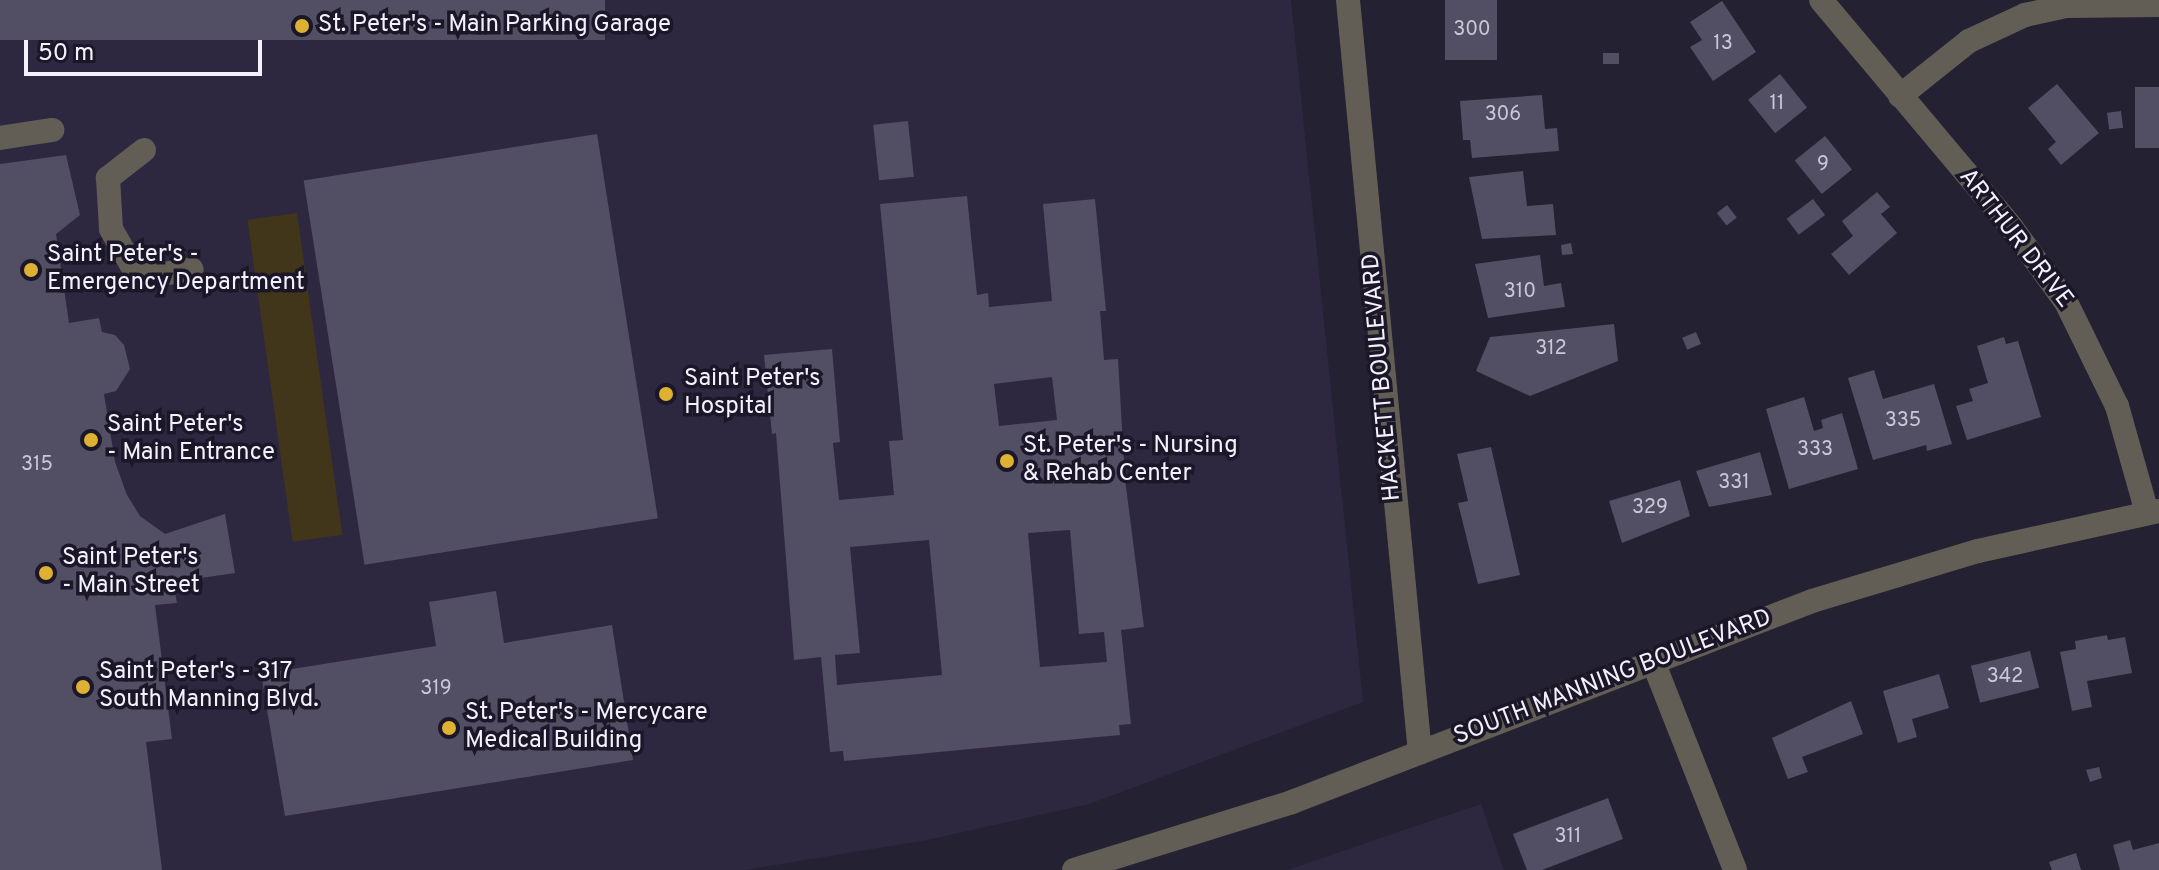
<!DOCTYPE html>
<style>
body{margin:0}
#map{position:relative;width:2159px;height:870px;overflow:hidden;background:#242133;font-family:Overpass,sans-serif}
div>[style]{position:absolute}
.built>*{inset:0;background:#2d2840}
.green>*{inset:0;background:#42361a;transform-origin:0 0}
.building>*{inset:0;background:#524e63;transform-origin:0 0}
.minor>*{height:24px;margin:-12px;padding:0 12px;transform-origin:12px;border-radius:12px;background:#625e55}
.dots>*{width:22px;height:22px;translate:-50% -50%;box-sizing:border-box;border:4px solid #1b1728;border-radius:50%}
span{translate:-50% -50%;white-space:nowrap;text-align:center;line-height:1.15;-webkit-text-stroke:7px #1b1728;paint-order:stroke}
.number-label{font-size:20px;color:#cac8d6}
.number-label span{-webkit-text-stroke-width:0}
.poi-label{font-size:24px;color:#f2f1fd}
.left{translate:0 -50%;text-align:left}
.street-label{font-size:24px;color:#f2f1fd}
.scale{position:absolute;left:24px;top:40px;width:238px;height:36px;box-sizing:border-box;border:4px solid #f2f1fd;border-top:0;padding-left:10px;font-size:24px;line-height:28px;white-space:nowrap;color:#f2f1fd;-webkit-text-stroke:6px #1b1728;paint-order:stroke}
</style>
<div id="map">
<div class="built">
<div style="clip-path:polygon(0 0,1291px 0,1363px 702px,1089px 804px,927px 840px,745px 870px,0 870px)"></div>
<div style="clip-path:polygon(1481px 804px,1504px 870px,1288px 870px,1398px 832px)"></div>
</div>
<div class="green">
<div style="left:297px;top:213px;width:325px;height:50px;rotate:82deg"></div>
</div>
<div class="building">
<div style="left:0;top:0;width:605px;height:40px"></div>
<div style="left:1445px;top:0;width:52px;height:60px"></div>
<div style="clip-path:polygon(1722px 1px,1756px 52px,1713px 81px,1690px 47px,1702px 40px,1690px 22px)"></div>
<div style="left:1619px;top:53px;width:11px;height:16px;rotate:90deg"></div>
<div style="left:1780px;top:74px;width:43px;height:41px;rotate:51deg"></div>
<div style="clip-path:polygon(2057px 84px,2099px 133px,2061px 165px,2048px 149px,2056px 142px,2028px 108px)"></div>
<div style="left:2135px;top:87px;width:24px;height:61px"></div>
<div style="clip-path:polygon(1542px 95px,1545px 129px,1557px 128px,1559px 151px,1472px 158px,1470px 140px,1463px 140px,1460px 101px)"></div>
<div style="left:2121px;top:111px;width:17px;height:14px;rotate:83deg"></div>
<div style="left:908px;top:121px;width:56px;height:35px;rotate:84deg"></div>
<div style="left:597px;top:134px;width:389px;height:297px;rotate:81deg"></div>
<div style="left:1825px;top:136px;width:43px;height:39px;rotate:51deg"></div>
<div style="clip-path:polygon(66px 155px,80px 215px,56px 234px,69px 323px,99px 318px,102px 332px,115px 335px,124px 345px,130px 369px,116px 391px,104px 394px,115px 462px,127px 495px,140px 516px,165px 534px,225px 514px,235px 573px,173px 582px,177px 603px,155px 605px,172px 739px,146px 742px,162px 870px,0 870px,0 164px)"></div>
<div style="clip-path:polygon(1523px 171px,1527px 206px,1553px 204px,1556px 235px,1482px 239px,1469px 177px)"></div>
<div style="clip-path:polygon(1877px 192px,1890px 207px,1881px 214px,1897px 233px,1849px 275px,1831px 254px,1853px 236px,1842px 221px)"></div>
<div style="clip-path:polygon(evenodd,967px 196px,977px 295px,988px 293px,989px 307px,1052px 301px,1043px 204px,1095px 199px,1106px 311px,1100px 311px,1104px 360px,1118px 359px,1125px 479px,1144px 627px,1121px 630px,1131px 724px,1119px 725px,1120px 735px,844px 761px,843px 751px,830px 752px,821px 657px,794px 660px,776px 433px,772px 434px,764px 355px,832px 349px,840px 442px,833px 443px,839px 500px,894px 495px,889px 441px,903px 440px,880px 204px,967px 196px,1052px 377px,1057px 420px,999px 426px,994px 384px,1052px 377px,967px 196px,1070px 530px,1079px 634px,1104px 632px,1107px 662px,1040px 667px,1028px 533px,1070px 530px,967px 196px,929px 540px,942px 675px,837px 685px,835px 655px,860px 653px,850px 547px,929px 540px)"></div>
<div style="left:1813px;top:199px;width:20px;height:33px;rotate:53deg"></div>
<div style="left:1727px;top:205px;width:16px;height:13px;rotate:52deg"></div>
<div style="clip-path:polygon(1571px 243px,1573px 254px,1562px 255px,1561px 245px)"></div>
<div style="clip-path:polygon(1540px 255px,1544px 286px,1561px 283px,1565px 307px,1488px 318px,1475px 264px)"></div>
<div style="clip-path:polygon(1614px 324px,1618px 361px,1530px 396px,1476px 371px,1490px 337px)"></div>
<div style="left:1696px;top:332px;width:13px;height:15px;rotate:67deg"></div>
<div style="clip-path:polygon(2004px 337px,2006px 344px,2018px 341px,2041px 417px,1967px 440px,1956px 406px,1973px 401px,1969px 389px,1988px 383px,1977px 346px)"></div>
<div style="clip-path:polygon(1874px 370px,1883px 399px,1934px 384px,1952px 444px,1927px 451px,1926px 445px,1873px 460px,1848px 378px)"></div>
<div style="clip-path:polygon(1804px 397px,1814px 431px,1823px 428px,1821px 420px,1842px 413px,1858px 469px,1789px 489px,1766px 409px)"></div>
<div style="clip-path:polygon(1491px 447px,1520px 575px,1478px 584px,1458px 503px,1468px 501px,1457px 454px)"></div>
<div style="clip-path:polygon(1760px 452px,1772px 495px,1709px 507px,1696px 471px)"></div>
<div style="clip-path:polygon(1680px 480px,1690px 516px,1622px 543px,1609px 501px)"></div>
<div style="clip-path:polygon(496px 591px,504px 643px,612px 625px,633px 760px,285px 816px,261px 674px,436px 646px,429px 602px)"></div>
<div style="clip-path:polygon(2107px 635px,2108px 640px,2125px 637px,2132px 673px,2087px 681px,2092px 707px,2072px 711px,2060px 652px,2076px 649px,2075px 641px)"></div>
<div style="left:2030px;top:651px;width:38px;height:61px;rotate:76deg"></div>
<div style="clip-path:polygon(1939px 674px,1949px 708px,1912px 719px,1917px 737px,1898px 743px,1883px 691px)"></div>
<div style="clip-path:polygon(1851px 701px,1863px 734px,1802px 757px,1808px 772px,1788px 779px,1772px 738px)"></div>
<div style="clip-path:polygon(2099px 767px,2102px 778px,2090px 782px,2086px 770px)"></div>
<div style="clip-path:polygon(1608px 798px,1623px 839px,1542px 870px,1527px 870px,1513px 834px)"></div>
<div style="clip-path:polygon(2130px 840px,2133px 850px,2159px 843px,2159px 870px,2120px 870px,2113px 845px)"></div>
<div style="clip-path:polygon(2076px 853px,2081px 870px,2052px 870px,2049px 862px)"></div>
</div>
<div class="minor">
<div style="left:1348px;top:0;width:756px;rotate:84.54deg"></div>
<div style="left:1821px;top:0;width:297px;rotate:50deg"></div>
<div style="left:2012px;top:228px;width:92px;rotate:53.9deg"></div>
<div style="left:2066px;top:302px;width:116px;rotate:63.9deg"></div>
<div style="left:2117px;top:406px;width:111px;rotate:74.3deg"></div>
<div style="left:1900px;top:96px;width:88px;rotate:-38.6deg"></div>
<div style="left:1969px;top:41px;width:62px;rotate:-24.9deg"></div>
<div style="left:2025px;top:15px;width:42px;rotate:-12.4deg"></div>
<div style="left:2066px;top:6px;width:93px;rotate:-0.6deg"></div>
<div style="left:0;top:138px;width:53px;rotate:-8.7deg"></div>
<div style="left:144px;top:150px;width:46px;rotate:142.1deg"></div>
<div style="left:108px;top:178px;width:51px;rotate:86.6deg"></div>
<div style="left:111px;top:229px;width:48px;rotate:60.3deg"></div>
<div style="left:135px;top:271px;width:21px;rotate:11deg"></div>
<div style="left:156px;top:275px;width:36px;rotate:-9deg"></div>
<div style="left:1654px;top:664px;width:221px;rotate:68.5deg"></div>
<div style="left:1074px;top:870px;width:228px;rotate:-17.3deg"></div>
<div style="left:1292px;top:802px;width:557px;rotate:-21.13deg"></div>
<div style="left:1812px;top:601px;width:173px;rotate:-16.8deg"></div>
<div style="left:1978px;top:551px;width:185px;rotate:-12.5deg"></div>
</div>
<div class="dots">
<div style="left:302px;top:26px;background:#deb133"></div>
<div style="left:31px;top:270px;background:#deb133"></div>
<div style="left:666px;top:394px;background:#deb133"></div>
<div style="left:91px;top:440px;background:#deb133"></div>
<div style="left:1007px;top:461px;background:#deb133"></div>
<div style="left:46px;top:573px;background:#deb133"></div>
<div style="left:83px;top:687px;background:#deb133"></div>
<div style="left:449px;top:728px;background:#deb133"></div>
</div>
<div class="number-label">
<span style="left:1472px;top:30px">300</span>
<span style="left:1723px;top:44px">13</span>
<span style="left:1777px;top:104px">11</span>
<span style="left:1503px;top:115px">306</span>
<span style="left:1823px;top:165px">9</span>
<span style="left:1520px;top:292px">310</span>
<span style="left:1551px;top:349px">312</span>
<span style="left:1903px;top:421px">335</span>
<span style="left:1815px;top:450px">333</span>
<span style="left:37px;top:465px">315</span>
<span style="left:1734px;top:483px">331</span>
<span style="left:1650px;top:508px">329</span>
<span style="left:2005px;top:677px">342</span>
<span style="left:436px;top:689px">319</span>
<span style="left:1568px;top:837px">311</span>
</div>
<div class="poi-label">
<span class="left" style="left:318px;top:26px">St. Peter's - Main Parking Garage</span>
<span class="left" style="left:47px;top:270px">Saint Peter's -<br>Emergency Department</span>
<span class="left" style="left:684px;top:394px">Saint Peter's<br>Hospital</span>
<span class="left" style="left:107px;top:440px">Saint Peter's<br>- Main Entrance</span>
<span class="left" style="left:1023px;top:461px">St. Peter's - Nursing<br>&amp; Rehab Center</span>
<span class="left" style="left:62px;top:573px">Saint Peter's<br>- Main Street</span>
<span class="left" style="left:99px;top:687px">Saint Peter's - 317<br>South Manning Blvd.</span>
<span class="left" style="left:465px;top:728px">St. Peter's - Mercycare<br>Medical Building</span>
</div>
<div class="street-label">
<span style="left:2015px;top:239px;rotate:52deg">ARTHUR DRIVE</span>
<span style="left:1383px;top:377px;rotate:-95deg">HACKETT BOULEVARD</span>
<span style="left:1613px;top:678px;rotate:-21deg">SOUTH MANNING BOULEVARD</span>
</div>
<div class="scale">50 m</div>
</div>
